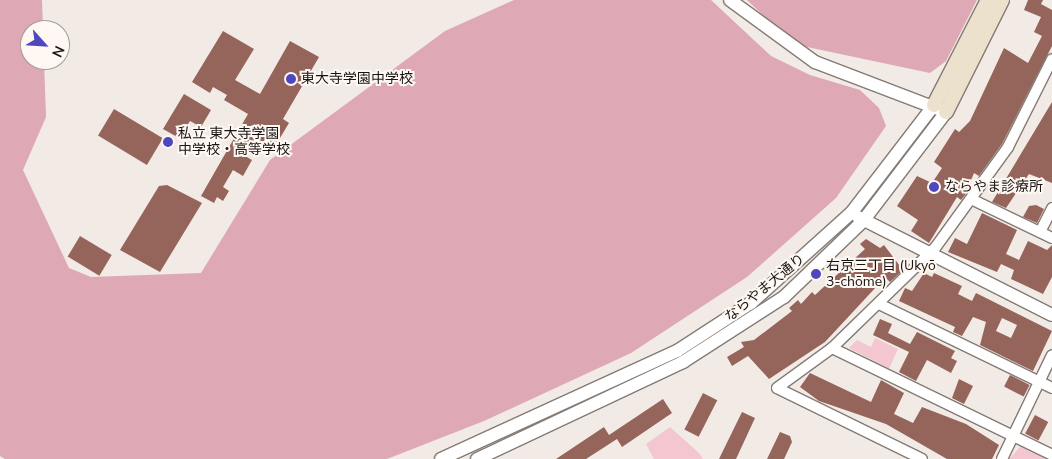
<!DOCTYPE html>
<meta charset="utf-8">
<style>
body{margin:0}
#map{position:relative;width:1052px;height:459px;overflow:hidden;background:#f2eae4;font-family:"Nunito Sans","Noto Sans JP",sans-serif}
div>[style]{position:absolute}
.green>*{inset:0;background:#f4c6d0}
.forest>*{inset:0;background:#dea8b4}
.building>*{inset:0;background:#95645b;transform-origin:0 0}
.roads{filter:drop-shadow(1px 0 #827b76) drop-shadow(-1px 0 #827b76) drop-shadow(0 1px #827b76) drop-shadow(0 -1px #827b76)}
.minor>*{height:10px;margin:-5px;padding:0 5px;transform-origin:5px;border-radius:5px;background:#fff}
.tertiary>*{height:12px;margin:-6px;padding:0 6px;transform-origin:6px;border-radius:6px;background:#fff}
.secondary>*{height:14px;margin:-7px;padding:0 7px;transform-origin:7px;border-radius:7px;background:#ebe1cc}
.dots>*{width:14px;height:14px;translate:-50% -50%;box-sizing:border-box;border:2px solid #fef7f2;border-radius:50%}
span{translate:-50% -50%;white-space:nowrap;text-align:center;line-height:1.15;-webkit-text-stroke:4px #fef7f2;paint-order:stroke}
.poi-label{font-size:14px;color:#181513}
.left{translate:0 -50%;text-align:left}
.street-label{font-size:14px;color:#181513}
.north{position:absolute;left:20px;top:20px;width:50px;height:50px;box-sizing:border-box;background:#fef7f2;border:1px solid #a29d99;border-radius:50%;rotate:116deg;font-size:14px;font-weight:700;line-height:20px;text-align:center;color:#181513}
.north::after{content:'';display:block;margin:auto;width:18px;height:22px;background:#4f47be;clip-path:polygon(50% 0,100% 100%,50% 72%,0 100%)}
</style>
<div id="map">
<div class="green">
<div style="clip-path:polygon(875px 338px,898px 349px,889px 369px,849px 348px,857px 340px,871px 347px)"></div>
<div style="clip-path:polygon(670px 427px,699px 453px,703px 459px,654px 459px,646px 444px)"></div>
<div style="clip-path:polygon(1021px 446px,1048px 459px,1009px 459px)"></div>
</div>
<div class="forest">
<div style="clip-path:polygon(0 0,42px 0,43px 30px,30px 30px,30px 60px,44px 60px,46px 117px,23px 170px,69px 268px,91px 277px,201px 273px,270px 160px,445px 31px,514px 0,711px 0,771px 56px,810px 75px,860px 90px,879px 108px,886px 126px,836px 198px,747px 277px,631px 353px,484px 421px,387px 459px,5px 459px,0 456px)"></div>
<div style="clip-path:polygon(747px 0,977px 0,946px 61px,930px 73px,793px 44px)"></div>
</div>
<div class="building">
<div style="clip-path:polygon(1028px 0,1043px 0,1041px 4px,1052px 10px,1052px 46px,1002px 144px,979px 176px,974px 173px,965px 195px,961px 200px,957px 197px,929px 243px,911px 231px,918px 220px,897px 206px,917px 176px,932px 183px,942px 168px,934px 162px,955px 129px,959px 132px,970px 121px,1004px 48px,1028px 63px,1042px 36px,1034px 32px,1041px 17px,1024px 10px)"></div>
<div style="clip-path:polygon(223px 31px,254px 49px,235px 80px,260px 94px,290px 41px,319px 57px,283px 119px,289px 123px,274px 148px,256px 138px,245px 156px,252px 160px,243px 176px,233px 170px,223px 187px,229px 191px,223px 201px,217px 197px,214px 203px,201px 196px,248px 114px,224px 100px,227px 95px,213px 87px,210px 93px,192px 82px)"></div>
<div style="clip-path:polygon(184px 94px,211px 110px,201px 127px,190px 121px,179px 138px,163px 129px)"></div>
<div style="clip-path:polygon(1052px 102px,1052px 183px,1029px 174px,1006px 208px,992px 202px)"></div>
<div style="left:114px;top:109px;width:57px;height:31px;rotate:31deg"></div>
<div style="clip-path:polygon(167px 185px,202px 203px,160px 272px,120px 250px,159px 186px)"></div>
<div style="clip-path:polygon(1036px 205px,1044px 209px,1037px 223px,1023px 217px,1029px 206px)"></div>
<div style="clip-path:polygon(982px 213px,1017px 230px,1006px 254px,1019px 260px,1028px 241px,1047px 250px,1052px 245px,1052px 277px,1043px 294px,1011px 279px,1014px 270px,1001px 264px,997px 272px,948px 252px,955px 238px,967px 244px)"></div>
<div style="left:80px;top:236px;width:37px;height:24px;rotate:31deg"></div>
<div style="clip-path:polygon(866px 239px,880px 248px,884px 245px,903px 270px,890px 282px,887px 279px,877px 286px,825px 342px,769px 379px,748px 356px,732px 366px,727px 357px,744px 347px,741px 342px,754px 340px,792px 311px,789px 308px,798px 300px,801px 304px,812px 292px,815px 295px,865px 249px,860px 244px)"></div>
<div style="clip-path:polygon(evenodd,924px 273px,932px 277px,934px 273px,962px 286px,958px 294px,972px 301px,976px 293px,1052px 331px,1033px 371px,980px 345px,986px 322px,973px 317px,962px 336px,953px 332px,955px 327px,899px 301px,905px 288px,912px 291px,924px 273px,1002px 318px,1017px 325px,1011px 338px,996px 331px,1002px 318px)"></div>
<div style="clip-path:polygon(880px 319px,892px 324px,888px 333px,910px 344px,917px 332px,955px 351px,951px 358px,957px 361px,951px 373px,927px 360px,916px 381px,899px 372px,909px 352px,873px 335px)"></div>
<div style="clip-path:polygon(810px 373px,871px 402px,881px 380px,904px 393px,894px 414px,913px 423px,922px 407px,966px 424px,999px 445px,992px 459px,947px 459px,886px 424px,819px 401px,800px 387px)"></div>
<div style="left:1010px;top:375px;width:22px;height:13px;rotate:27deg"></div>
<div style="clip-path:polygon(959px 379px,973px 386px,964px 404px,952px 398px)"></div>
<div style="left:703px;top:393px;width:16px;height:41px;rotate:27deg"></div>
<div style="clip-path:polygon(663px 399px,672px 413px,622px 447px,617px 439px,586px 459px,556px 459px,604px 427px,609px 435px)"></div>
<div style="clip-path:polygon(742px 412px,755px 418px,736px 459px,719px 459px)"></div>
<div style="left:1035px;top:415px;width:15px;height:21px;rotate:28deg"></div>
<div style="clip-path:polygon(780px 432px,790px 436px,792px 442px,784px 459px,767px 459px)"></div>
</div>
<div class="roads">
<div class="minor">
<div style="left:971px;top:199px;width:90px;rotate:25.7deg"></div>
<div style="left:1040px;top:232px;width:27px;rotate:-63deg"></div>
<div style="left:879px;top:304px;width:192px;rotate:25.9deg"></div>
<div style="left:832px;top:348px;width:245px;rotate:25.9deg"></div>
<div style="left:922px;top:459px;width:161px;rotate:-153.9deg"></div>
<div style="left:777px;top:388px;width:68px;rotate:-36deg"></div>
<div style="left:832px;top:348px;width:144px;rotate:-44.2deg"></div>
<div style="left:935px;top:248px;width:125px;rotate:-54.1deg"></div>
<div style="left:1008px;top:147px;width:98px;rotate:-63.4deg"></div>
<div style="left:1002px;top:459px;width:115px;rotate:-64.3deg"></div>
</div>
<div class="tertiary">
<div style="left:858px;top:217px;width:217px;rotate:26.8deg"></div>
<div style="left:441px;top:459px;width:260px;rotate:-24.6deg"></div>
<div style="left:677px;top:351px;width:88px;rotate:-33deg"></div>
<div style="left:751px;top:303px;width:136px;rotate:-42deg"></div>
<div style="left:852px;top:212px;width:135px;rotate:-52.5deg"></div>
<div style="left:477px;top:459px;width:228px;rotate:-25.2deg"></div>
<div style="left:683px;top:362px;width:120px;rotate:-32.8deg"></div>
<div style="left:784px;top:297px;width:110px;rotate:-43.9deg"></div>
<div style="left:863px;top:221px;width:137px;rotate:-52.7deg"></div>
<div style="left:946px;top:112px;width:140px;rotate:-159.1deg"></div>
<div style="left:815px;top:62px;width:105px;rotate:-143.9deg"></div>
</div>
<div class="secondary">
<div style="left:934px;top:105px;width:118px;rotate:-62.8deg"></div>
<div style="left:946px;top:112px;width:125px;rotate:-63.4deg"></div>
</div>
</div>
<div class="dots">
<div style="left:291px;top:79px;background:#4f47be"></div>
<div style="left:168px;top:142px;background:#4f47be"></div>
<div style="left:934px;top:187px;background:#4f47be"></div>
<div style="left:816px;top:274px;background:#4f47be"></div>
</div>
<div class="poi-label">
<span class="left" style="left:301px;top:79px">東大寺学園中学校</span>
<span class="left" style="left:178px;top:142px">私立 東大寺学園<br>中学校・高等学校</span>
<span class="left" style="left:945px;top:187px">ならやま診療所</span>
<span class="left" style="left:826px;top:274px">右京三丁目 (Ukyō<br>3-chōme)</span>
</div>
<div class="street-label">
<span style="left:765px;top:288px;rotate:-39deg">ならやま大通り</span>
</div>
<div class="north">N</div>
</div>
